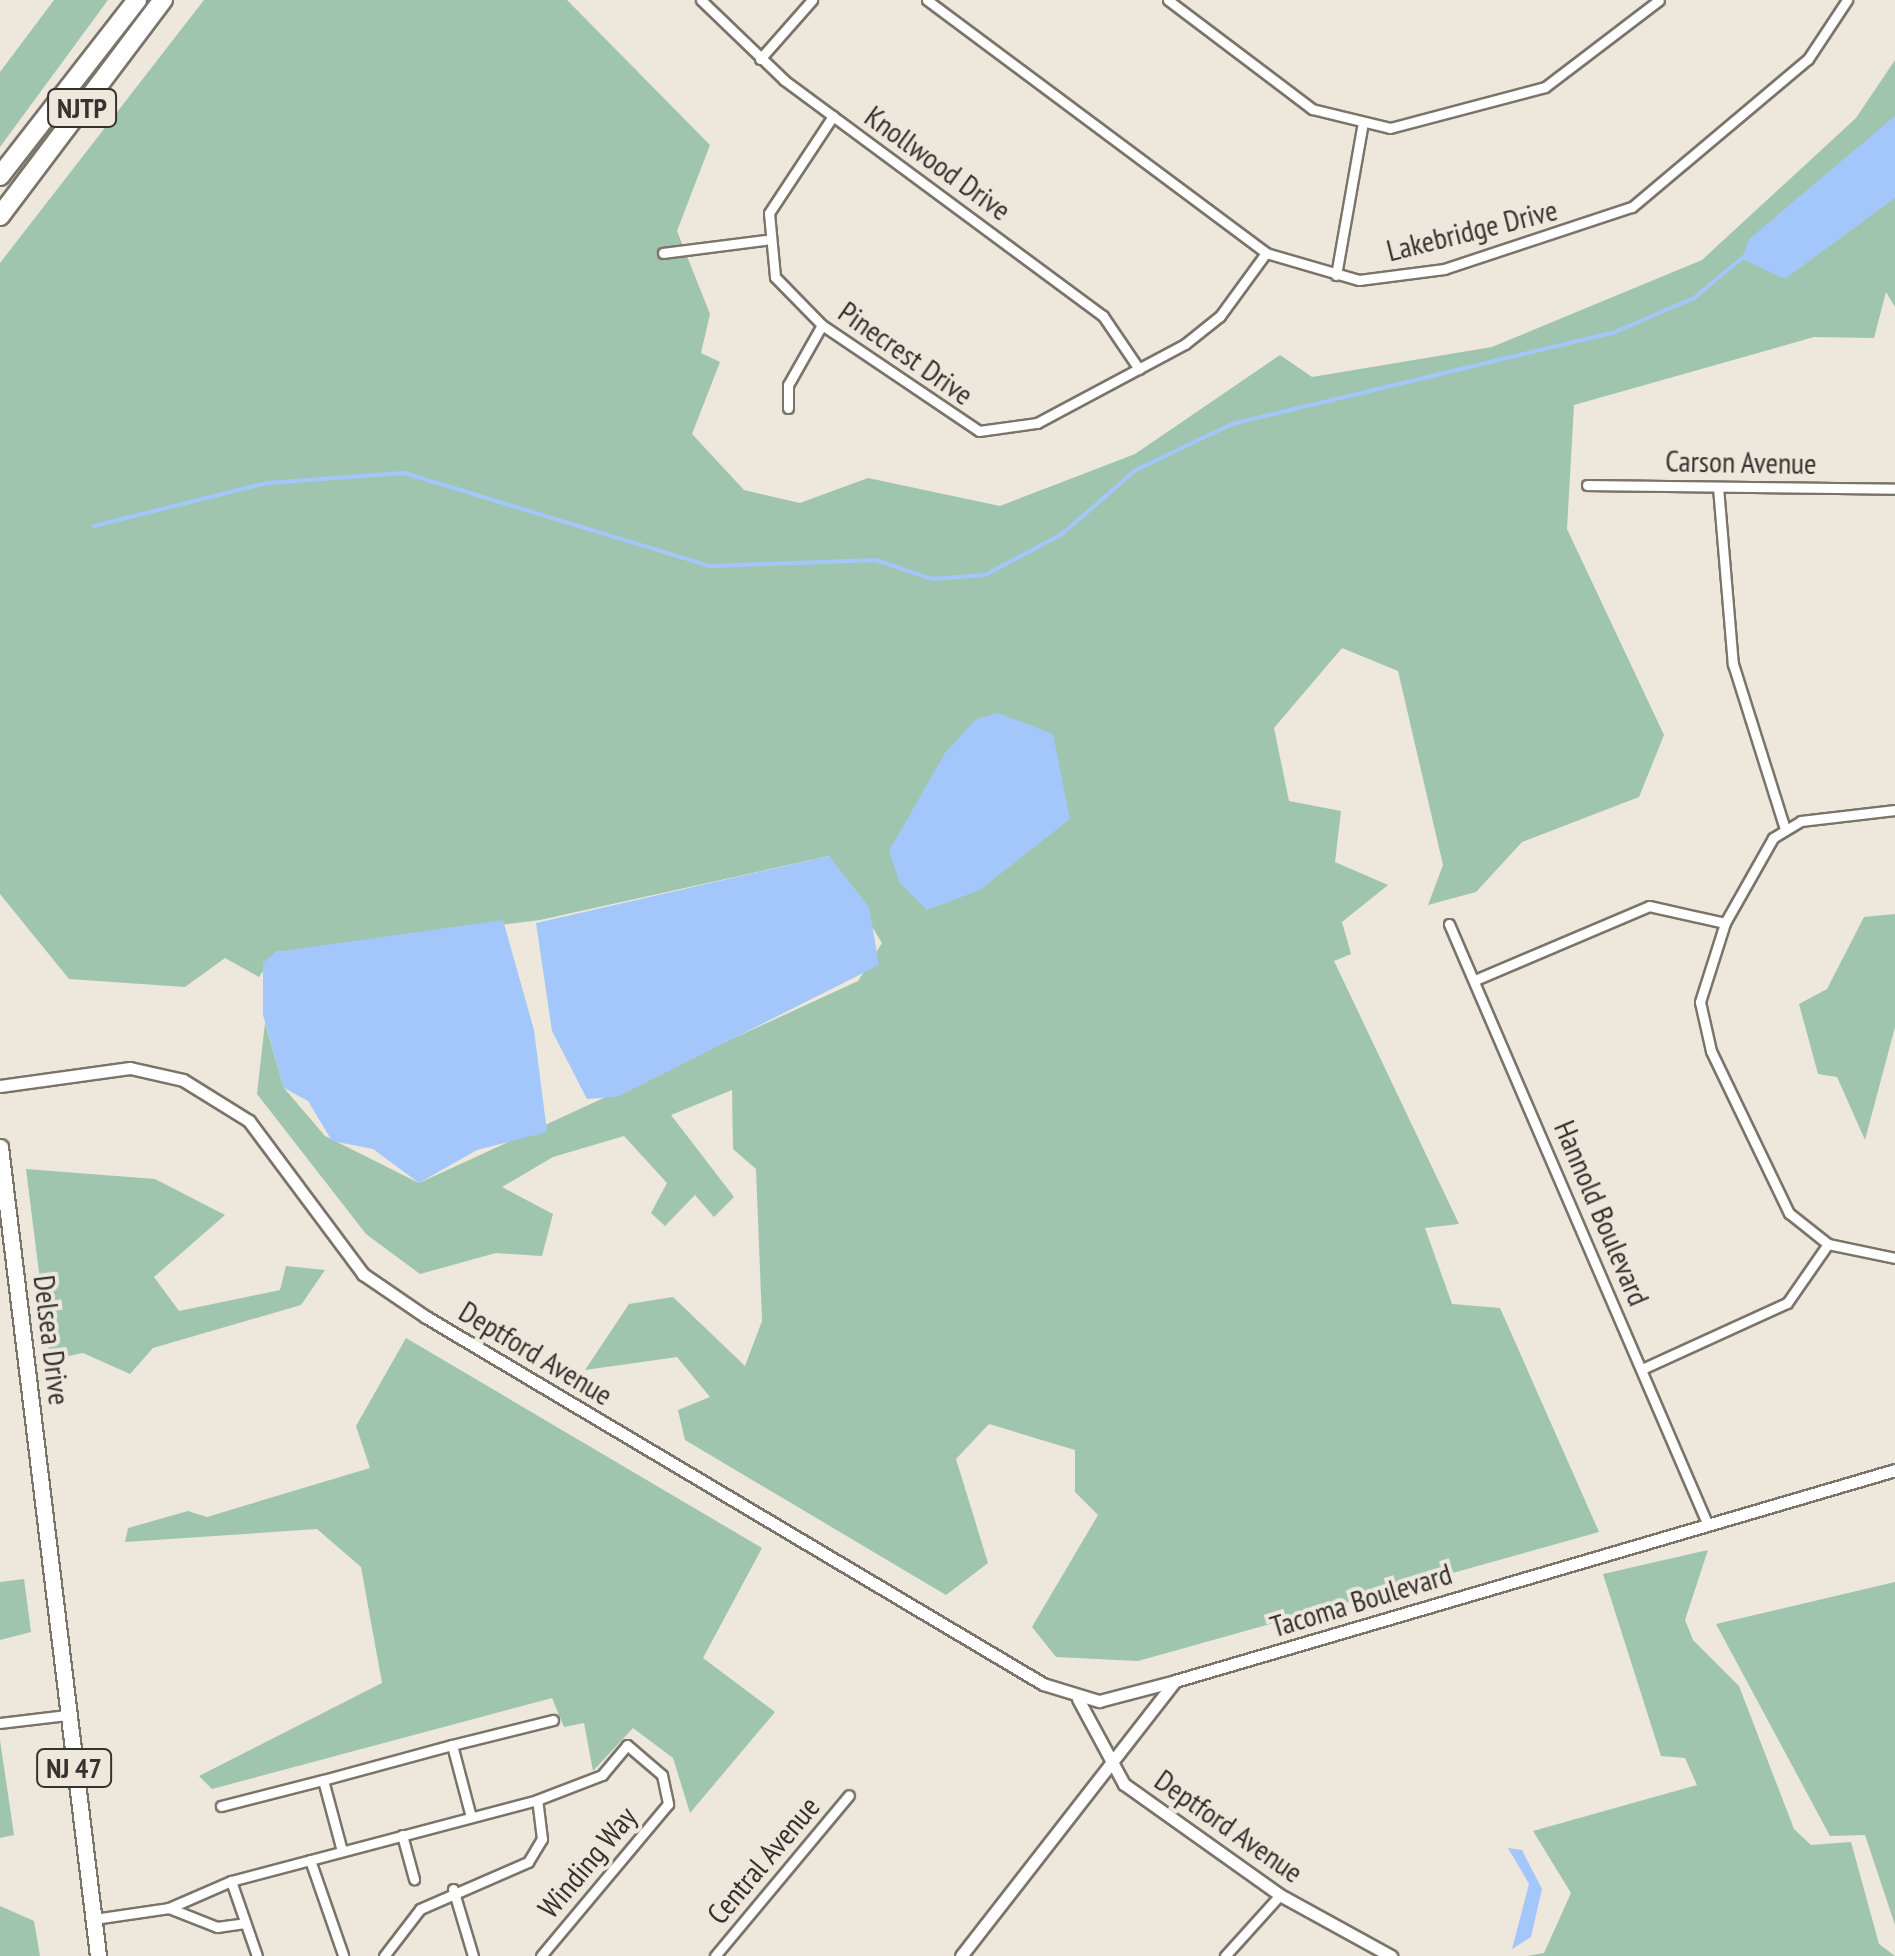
<!DOCTYPE html>
<style>
body{margin:0}
#map{position:relative;width:1895px;height:1956px;overflow:hidden;background:#ede7dc;font-family:"PT Sans Narrow",sans-serif}
div>[style]{position:absolute}
.green>*{inset:0;background:#9fc5ae}
.water>*{inset:0;background:#a4c7fb}
.stream>*{height:4px;margin:-2px;padding:0 2px;transform-origin:2px;border-radius:2px;background:#a4c7fb}
.roads{filter:drop-shadow(2px 0 #7a746a) drop-shadow(-2px 0 #7a746a) drop-shadow(0 2px #7a746a) drop-shadow(0 -2px #7a746a)}
.minor>*{height:9px;margin:-4.5px;padding:0 4.5px;transform-origin:4.5px;border-radius:4.5px;background:#fff}
.tertiary>*{height:11px;margin:-5.5px;padding:0 5.5px;transform-origin:5.5px;border-radius:5.5px;background:#fff}
.primary>*{height:15px;margin:-7.5px;padding:0 7.5px;transform-origin:7.5px;border-radius:7.5px;background:#fff}
.motorway>*{height:18px;margin:-9px;padding:0 9px;transform-origin:9px;border-radius:9px;background:#fff}
span{translate:-50% -50%;white-space:nowrap;text-align:center;line-height:1.15;-webkit-text-stroke:8px #ede7dc;paint-order:stroke}
.shield-label span{padding:2px 8px;background:#ede7dc;border:2px solid;border-radius:8px;-webkit-text-stroke-width:0}
.shield-label{font-size:28px;color:#36332f;font-weight:700}
.street-label{font-size:30px;color:#36332f}
</style>
<div id="map">
<div class="green">
<div style="clip-path:polygon(54px 0,108px 0,0 147px,0 72px)"></div>
<div style="clip-path:polygon(204px 0,567px 0,710px 145px,677px 231px,710px 314px,701px 353px,720px 362px,692px 434px,744px 490px,800px 503px,868px 478px,1000px 506px,1135px 454px,1280px 355px,1312px 377px,1492px 347px,1702px 260px,1856px 118px,1895px 60px,1895px 307px,1886px 292px,1874px 338px,1814px 337px,1574px 405px,1567px 529px,1664px 735px,1639px 797px,1522px 842px,1476px 892px,1428px 905px,1443px 865px,1398px 671px,1342px 648px,1274px 728px,1289px 801px,1341px 811px,1335px 862px,1388px 885px,1342px 922px,1351px 954px,1334px 961px,1459px 1224px,1425px 1228px,1452px 1304px,1500px 1308px,1599px 1532px,1138px 1661px,1056px 1657px,1032px 1627px,1098px 1515px,1075px 1492px,1075px 1450px,989px 1424px,956px 1459px,988px 1563px,946px 1595px,685px 1440px,678px 1410px,710px 1397px,677px 1357px,585px 1370px,629px 1304px,673px 1297px,745px 1366px,762px 1321px,756px 1169px,733px 1149px,732px 1090px,671px 1115px,734px 1197px,714px 1217px,695px 1195px,665px 1226px,651px 1213px,667px 1183px,624px 1136px,553px 1157px,502px 1187px,553px 1214px,542px 1256px,496px 1253px,420px 1274px,366px 1234px,257px 1094px,265px 1023px,284px 1088px,325px 1136px,419px 1183px,858px 981px,882px 943px,829px 856px,540px 920px,276px 952px,259px 977px,225px 958px,185px 987px,69px 979px,0 894px,0 263px)"></div>
<div style="clip-path:polygon(1895px 914px,1895px 1027px,1865px 1140px,1837px 1077px,1818px 1074px,1799px 1004px,1827px 989px,1864px 917px)"></div>
<div style="clip-path:polygon(26px 1169px,155px 1179px,225px 1215px,154px 1277px,179px 1311px,280px 1290px,286px 1266px,325px 1270px,301px 1305px,153px 1348px,130px 1374px,83px 1353px,50px 1360px)"></div>
<div style="clip-path:polygon(406px 1338px,762px 1548px,703px 1658px,775px 1712px,690px 1813px,673px 1758px,633px 1728px,593px 1771px,584px 1723px,564px 1727px,552px 1698px,212px 1789px,199px 1776px,382px 1683px,361px 1567px,317px 1529px,125px 1542px,128px 1528px,188px 1511px,207px 1517px,370px 1468px,356px 1426px)"></div>
<div style="clip-path:polygon(1708px 1550px,1685px 1620px,1693px 1640px,1739px 1686px,1794px 1829px,1811px 1845px,1851px 1842px,1879px 1944px,1895px 1956px,1527px 1956px,1544px 1953px,1571px 1893px,1533px 1831px,1697px 1785px,1685px 1758px,1661px 1756px,1603px 1574px)"></div>
<div style="clip-path:polygon(24px 1579px,31px 1632px,0 1640px,0 1582px)"></div>
<div style="clip-path:polygon(1895px 1582px,1895px 1925px,1865px 1835px,1830px 1836px,1716px 1624px)"></div>
<div style="clip-path:polygon(0 1740px,14px 1835px,0 1838px)"></div>
<div style="clip-path:polygon(0 1906px,34px 1921px,40px 1956px,0 1956px)"></div>
</div>
<div class="water">
<div style="clip-path:polygon(1895px 116px,1895px 198px,1785px 279px,1742px 259px,1749px 239px)"></div>
<div style="clip-path:polygon(998px 713px,1053px 734px,1070px 819px,980px 890px,927px 910px,900px 883px,889px 851px,945px 753px,976px 719px)"></div>
<div style="clip-path:polygon(829px 856px,869px 907px,879px 965px,617px 1097px,587px 1099px,552px 1031px,536px 923px)"></div>
<div style="clip-path:polygon(503px 920px,534px 1030px,547px 1132px,477px 1150px,419px 1183px,373px 1149px,332px 1141px,308px 1101px,284px 1088px,263px 1015px,263px 963px,276px 952px)"></div>
<div style="clip-path:polygon(1508px 1848px,1522px 1850px,1542px 1889px,1531px 1937px,1512px 1949px,1529px 1884px)"></div>
</div>
<div class="stream">
<div style="left:94px;top:526px;width:178px;rotate:-14deg"></div>
<div style="left:267px;top:483px;width:137px;rotate:-4.2deg"></div>
<div style="left:404px;top:473px;width:321px;rotate:16.9deg"></div>
<div style="left:711px;top:566px;width:165px;rotate:-2.1deg"></div>
<div style="left:876px;top:560px;width:59px;rotate:18.7deg"></div>
<div style="left:932px;top:579px;width:53px;rotate:-4.3deg"></div>
<div style="left:985px;top:575px;width:87px;rotate:-28deg"></div>
<div style="left:1062px;top:534px;width:98px;rotate:-40.9deg"></div>
<div style="left:1136px;top:470px;width:106px;rotate:-25.6deg"></div>
<div style="left:1232px;top:424px;width:394px;rotate:-13.5deg"></div>
<div style="left:1615px;top:332px;width:86px;rotate:-23.3deg"></div>
<div style="left:1694px;top:298px;width:64px;rotate:-39.9deg"></div>
</div>
<div class="roads">
<div class="minor">
<div style="left:701px;top:0;width:115px;rotate:43.9deg"></div>
<div style="left:784px;top:80px;width:397px;rotate:36.5deg"></div>
<div style="left:1103px;top:316px;width:64px;rotate:55.8deg"></div>
<div style="left:927px;top:0;width:423px;rotate:36.7deg"></div>
<div style="left:1266px;top:253px;width:97px;rotate:16.2deg"></div>
<div style="left:1359px;top:280px;width:86px;rotate:-7.4deg"></div>
<div style="left:1444px;top:269px;width:198px;rotate:-18.3deg"></div>
<div style="left:1632px;top:207px;width:230px;rotate:-40.1deg"></div>
<div style="left:1808px;top:59px;width:71px;rotate:-56.5deg"></div>
<div style="left:1168px;top:0;width:181px;rotate:37.1deg"></div>
<div style="left:1312px;top:109px;width:80px;rotate:13.7deg"></div>
<div style="left:1390px;top:128px;width:160px;rotate:-14.8deg"></div>
<div style="left:1545px;top:87px;width:143px;rotate:-37.3deg"></div>
<div style="left:760px;top:59px;width:79px;rotate:-48.6deg"></div>
<div style="left:833px;top:116px;width:116px;rotate:123.4deg"></div>
<div style="left:769px;top:213px;width:64px;rotate:84.6deg"></div>
<div style="left:775px;top:277px;width:67px;rotate:45.6deg"></div>
<div style="left:822px;top:325px;width:189px;rotate:34deg"></div>
<div style="left:979px;top:431px;width:59px;rotate:-7.9deg"></div>
<div style="left:1037px;top:423px;width:168px;rotate:-28.1deg"></div>
<div style="left:1185px;top:344px;width:45px;rotate:-38.7deg"></div>
<div style="left:1220px;top:316px;width:78px;rotate:-53.9deg"></div>
<div style="left:663px;top:253px;width:103px;rotate:-7.3deg"></div>
<div style="left:1336px;top:275px;width:150px;rotate:-80deg"></div>
<div style="left:788px;top:408px;width:23px;rotate:-90deg"></div>
<div style="left:788px;top:385px;width:69px;rotate:-60.5deg"></div>
<div style="left:1587px;top:485px;width:308px;rotate:0.7deg"></div>
<div style="left:1718px;top:487px;width:178px;rotate:85.2deg"></div>
<div style="left:1733px;top:664px;width:173px;rotate:72.5deg"></div>
<div style="left:1895px;top:810px;width:95px;rotate:173.3deg"></div>
<div style="left:1801px;top:821px;width:33px;rotate:149deg"></div>
<div style="left:1773px;top:838px;width:98px;rotate:119.5deg"></div>
<div style="left:1725px;top:923px;width:83px;rotate:107.6deg"></div>
<div style="left:1700px;top:1002px;width:50px;rotate:77.3deg"></div>
<div style="left:1711px;top:1051px;width:180px;rotate:64.3deg"></div>
<div style="left:1789px;top:1213px;width:50px;rotate:38.5deg"></div>
<div style="left:1828px;top:1244px;width:68px;rotate:11.8deg"></div>
<div style="left:1449px;top:924px;width:652px;rotate:66.7deg"></div>
<div style="left:1475px;top:980px;width:189px;rotate:-23deg"></div>
<div style="left:1649px;top:906px;width:78px;rotate:12.6deg"></div>
<div style="left:1642px;top:1369px;width:159px;rotate:-24.5deg"></div>
<div style="left:1787px;top:1303px;width:72px;rotate:-55.2deg"></div>
<div style="left:0;top:1723px;width:67px;rotate:-6.8deg"></div>
<div style="left:452px;top:1745px;width:104px;rotate:-13.9deg"></div>
<div style="left:221px;top:1806px;width:105px;rotate:-14.3deg"></div>
<div style="left:402px;top:1835px;width:46px;rotate:74.7deg"></div>
<div style="left:342px;top:1851px;width:73px;rotate:-105deg"></div>
<div style="left:323px;top:1780px;width:134px;rotate:-15.2deg"></div>
<div style="left:452px;top:1745px;width:74px;rotate:75.2deg"></div>
<div style="left:310px;top:1860px;width:101px;rotate:70.8deg"></div>
<div style="left:231px;top:1881px;width:79px;rotate:70.9deg"></div>
<div style="left:453px;top:1889px;width:70px;rotate:73.4deg"></div>
<div style="left:169px;top:1908px;width:52px;rotate:21.6deg"></div>
<div style="left:217px;top:1927px;width:28px;rotate:-8deg"></div>
<div style="left:94px;top:1919px;width:76px;rotate:-8.3deg"></div>
<div style="left:169px;top:1908px;width:68px;rotate:-23.5deg"></div>
<div style="left:231px;top:1881px;width:317px;rotate:-14.8deg"></div>
<div style="left:384px;top:1956px;width:59px;rotate:-52.5deg"></div>
<div style="left:420px;top:1909px;width:118px;rotate:-23.5deg"></div>
<div style="left:528px;top:1862px;width:27px;rotate:-59deg"></div>
<div style="left:542px;top:1839px;width:39px;rotate:-97deg"></div>
<div style="left:537px;top:1800px;width:70px;rotate:-21deg"></div>
<div style="left:602px;top:1775px;width:39px;rotate:-50deg"></div>
<div style="left:627px;top:1745px;width:46px;rotate:40.6deg"></div>
<div style="left:662px;top:1775px;width:30px;rotate:78deg"></div>
<div style="left:668px;top:1804px;width:198px;rotate:129.9deg"></div>
<div style="left:715px;top:1956px;width:209px;rotate:-50.2deg"></div>
<div style="left:1225px;top:1956px;width:82px;rotate:-48deg"></div>
</div>
<div class="tertiary">
<div style="left:0;top:1086px;width:131px;rotate:-7.9deg"></div>
<div style="left:130px;top:1068px;width:54px;rotate:12.8deg"></div>
<div style="left:183px;top:1080px;width:78px;rotate:31.8deg"></div>
<div style="left:249px;top:1121px;width:191px;rotate:53.3deg"></div>
<div style="left:363px;top:1274px;width:76px;rotate:34.3deg"></div>
<div style="left:426px;top:1317px;width:718px;rotate:30.74deg"></div>
<div style="left:1043px;top:1684px;width:59px;rotate:16.9deg"></div>
<div style="left:1099px;top:1701px;width:79px;rotate:-14.7deg"></div>
<div style="left:1078px;top:1699px;width:97px;rotate:61.6deg"></div>
<div style="left:1124px;top:1784px;width:191px;rotate:35.4deg"></div>
<div style="left:1280px;top:1895px;width:127px;rotate:28.8deg"></div>
<div style="left:961px;top:1956px;width:348px;rotate:-52.1deg"></div>
<div style="left:1175px;top:1681px;width:750px;rotate:-16.33deg"></div>
</div>
<div class="primary">
<div style="left:0;top:1147px;width:815px;rotate:83.09deg"></div>
</div>
<div class="motorway">
<div style="left:0;top:176px;width:223px;rotate:-52.1deg"></div>
<div style="left:0;top:216px;width:271px;rotate:-53deg"></div>
</div>
</div>
<div class="shield-label">
<span style="left:82px;top:108px">NJTP</span>
<span style="left:74px;top:1768px">NJ 47</span>
</div>
<div class="street-label">
<span style="left:938px;top:163px;rotate:36deg">Knollwood Drive</span>
<span style="left:1472px;top:230px;rotate:-14deg">Lakebridge Drive</span>
<span style="left:906px;top:353px;rotate:35deg">Pinecrest Drive</span>
<span style="left:1741px;top:462px;rotate:1deg">Carson Avenue</span>
<span style="left:1602px;top:1213px;rotate:67deg">Hannold Boulevard</span>
<span style="left:52px;top:1340px;rotate:83deg">Delsea Drive</span>
<span style="left:536px;top:1353px;rotate:31deg">Deptford Avenue</span>
<span style="left:1361px;top:1600px;rotate:-17deg">Tacoma Boulevard</span>
<span style="left:1229px;top:1826px;rotate:35deg">Deptford Avenue</span>
<span style="left:763px;top:1860px;rotate:-50deg">Central Avenue</span>
<span style="left:587px;top:1862px;rotate:-50deg">Winding Way</span>
</div>
</div>
